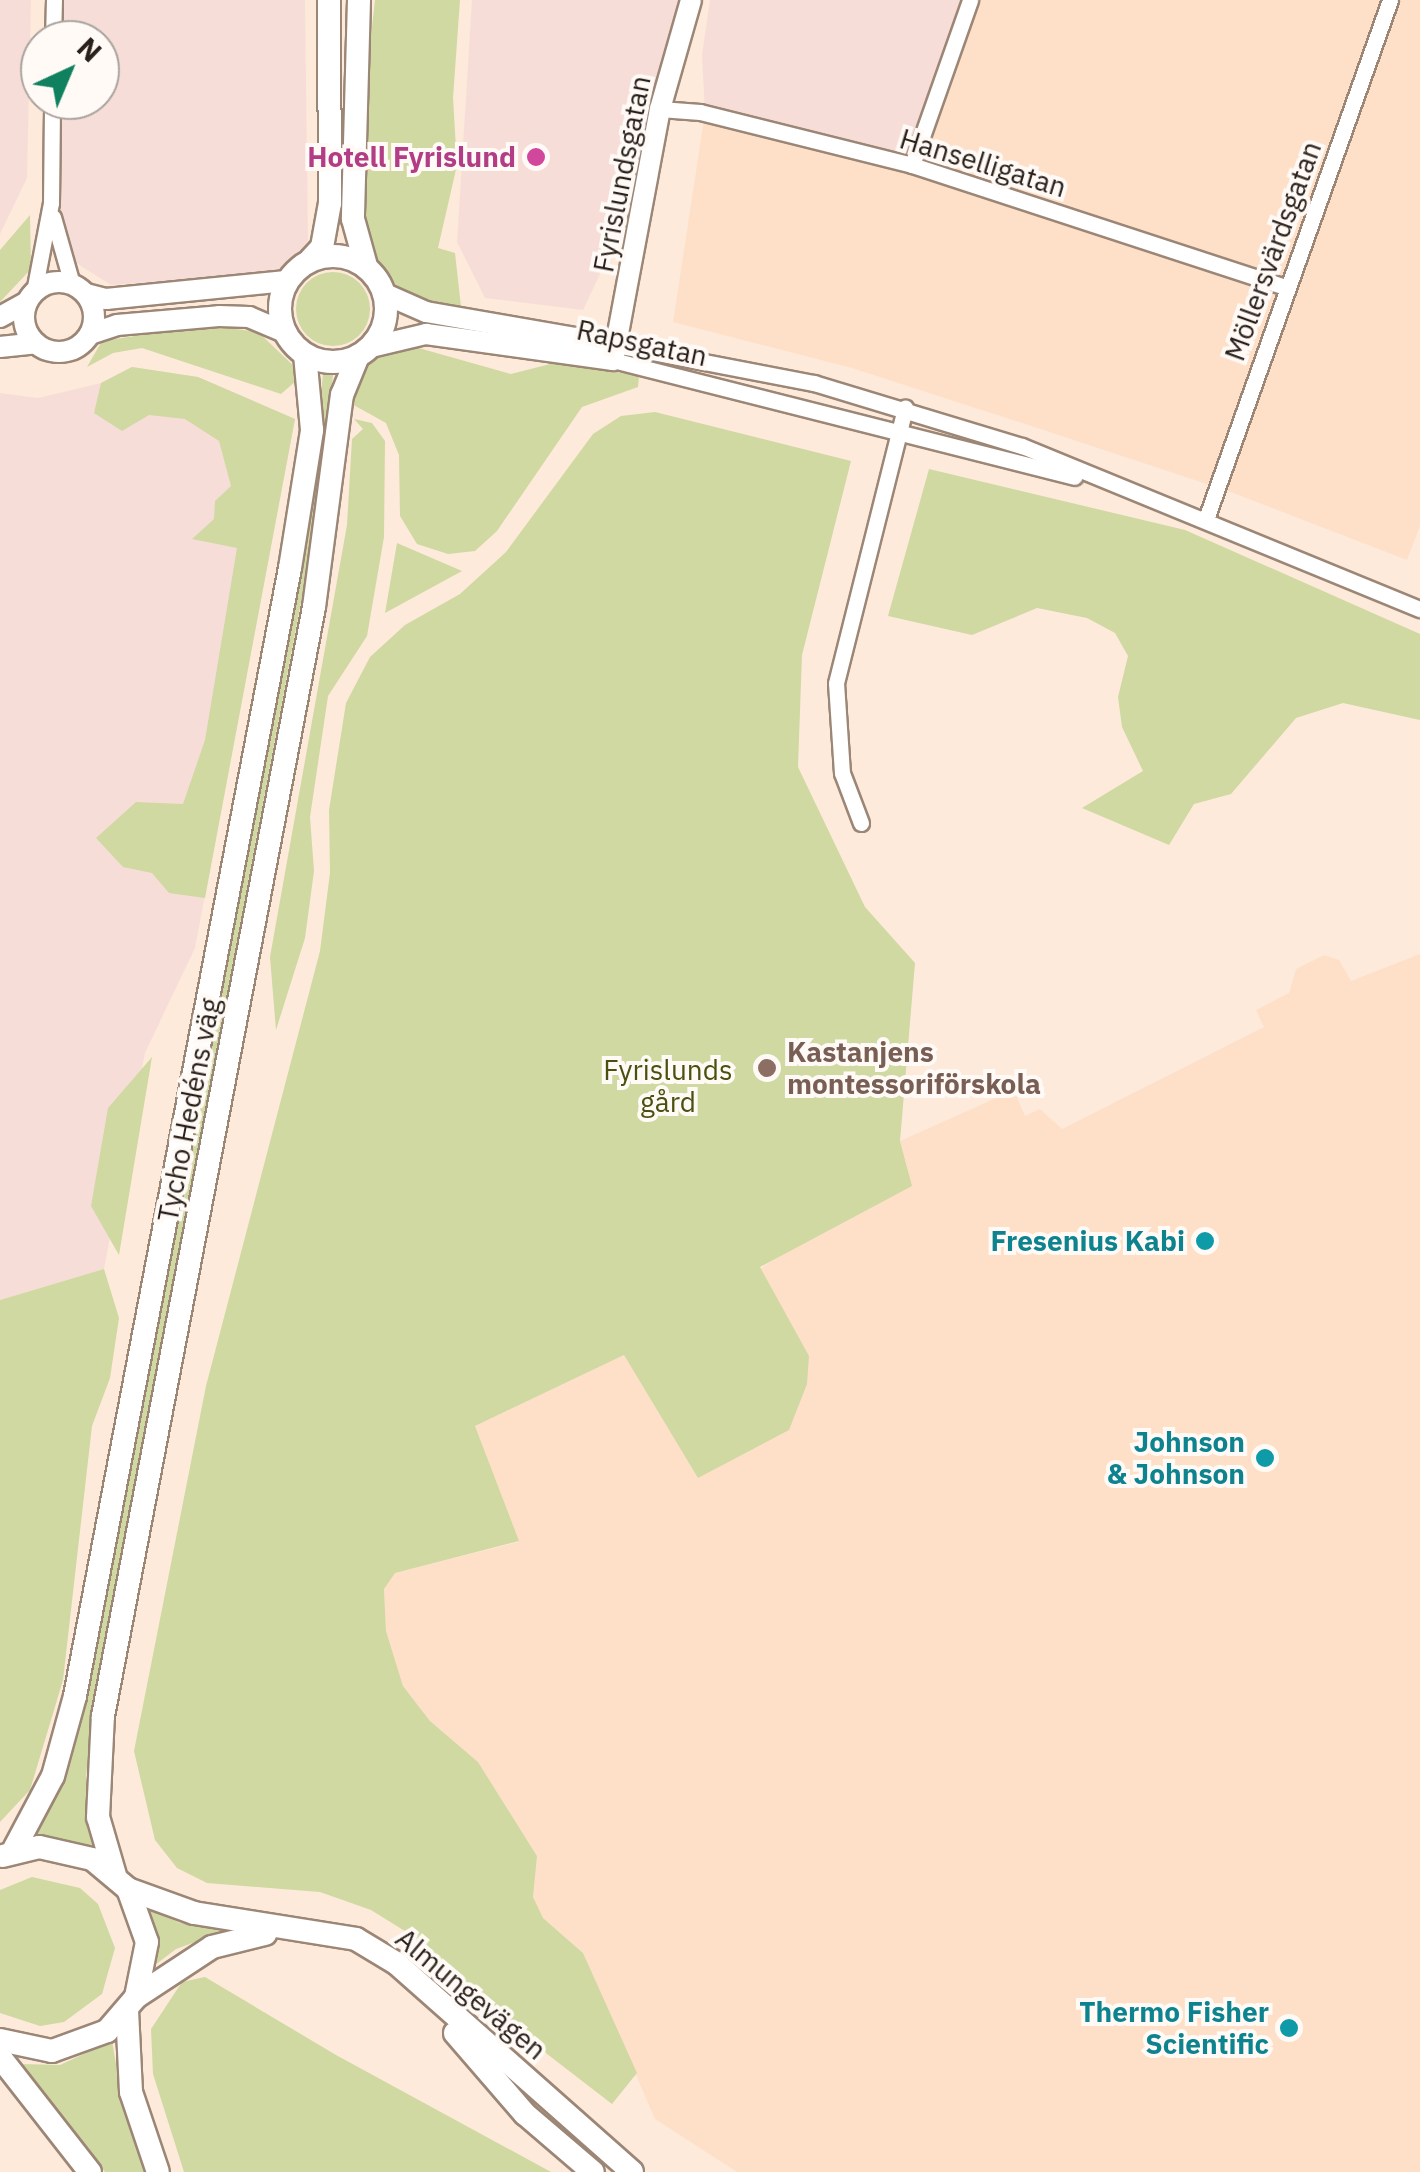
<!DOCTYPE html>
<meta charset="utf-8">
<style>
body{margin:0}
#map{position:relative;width:1420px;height:2172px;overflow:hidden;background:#fdeadb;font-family:"IBM Plex Sans",sans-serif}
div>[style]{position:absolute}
.commercial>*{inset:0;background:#f7ddd8}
.built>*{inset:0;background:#fee0c9}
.green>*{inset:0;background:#cfd9a1}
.round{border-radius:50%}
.roads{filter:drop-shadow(2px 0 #9c8676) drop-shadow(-2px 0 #9c8676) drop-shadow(0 2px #9c8676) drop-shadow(0 -2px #9c8676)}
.minor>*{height:15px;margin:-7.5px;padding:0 7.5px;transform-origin:7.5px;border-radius:7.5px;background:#fff}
.tertiary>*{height:20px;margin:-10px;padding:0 10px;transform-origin:10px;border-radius:10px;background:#fff}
.tertiary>.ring{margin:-10px;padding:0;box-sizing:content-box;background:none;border:20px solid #fff;border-radius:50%}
.secondary>*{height:22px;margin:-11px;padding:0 11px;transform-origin:11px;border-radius:11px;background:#fff}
.secondary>.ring{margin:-11px;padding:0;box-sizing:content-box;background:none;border:22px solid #fff;border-radius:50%}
.dots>*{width:28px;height:28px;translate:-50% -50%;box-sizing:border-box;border:5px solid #fffaf6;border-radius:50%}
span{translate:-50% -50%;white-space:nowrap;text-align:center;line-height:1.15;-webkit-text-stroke:8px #fffaf6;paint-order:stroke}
.hotel-label{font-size:28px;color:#b23c85;font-weight:700}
.right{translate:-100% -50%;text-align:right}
.street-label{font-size:28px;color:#29201a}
.education-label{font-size:28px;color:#785e54;font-weight:700}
.left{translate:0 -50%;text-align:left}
.park-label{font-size:28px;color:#49510f}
.culture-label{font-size:28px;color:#0d838f;font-weight:700}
.north{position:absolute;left:20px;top:20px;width:100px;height:100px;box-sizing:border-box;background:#fffaf6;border:2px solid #a9a39e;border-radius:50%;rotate:44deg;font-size:28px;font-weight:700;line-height:40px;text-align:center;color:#29201a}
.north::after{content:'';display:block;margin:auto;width:35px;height:45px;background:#0f815f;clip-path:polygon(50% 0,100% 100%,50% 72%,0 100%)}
</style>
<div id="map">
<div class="commercial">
<div style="clip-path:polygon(0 0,31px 0,27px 178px,0 234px)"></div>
<div style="clip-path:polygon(63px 0,305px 0,308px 240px,292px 262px,273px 273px,111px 285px,67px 257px,58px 201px,60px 100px,100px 100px,100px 40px,62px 40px)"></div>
<div style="clip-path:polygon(472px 0,681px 0,620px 232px,583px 310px,485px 298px,457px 242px)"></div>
<div style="clip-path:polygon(710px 0,970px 0,912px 165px,705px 113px,702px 55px)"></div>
<div style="clip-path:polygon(132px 367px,198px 377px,295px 419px,195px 948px,145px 1053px,104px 1269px,0 1300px,0 393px,38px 398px,101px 383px)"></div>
</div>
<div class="built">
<div style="clip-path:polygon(970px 0,1420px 0,1420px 526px,1407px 560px,1228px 491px,1019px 422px,852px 368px,673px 322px,705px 113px,912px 165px)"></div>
<div style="clip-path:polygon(1420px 954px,1420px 2172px,737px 2172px,655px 2119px,583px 1953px,543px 1918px,532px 1897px,537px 1856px,478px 1762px,430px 1721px,403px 1686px,386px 1631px,384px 1589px,394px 1573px,518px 1542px,475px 1426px,626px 1354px,909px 1174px,900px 1141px,1014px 1090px,1025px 1116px,1040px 1109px,1062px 1129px,1264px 1027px,1256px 1010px,1289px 993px,1296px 969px,1324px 955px,1339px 960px,1351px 981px)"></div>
</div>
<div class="green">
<div style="clip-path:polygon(375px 0,460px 0,453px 98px,457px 165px,438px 248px,455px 253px,461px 307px,419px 299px,391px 283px,372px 264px,359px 220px,358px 157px)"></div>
<div style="clip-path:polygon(30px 215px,31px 269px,0 302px,0 250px)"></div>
<div class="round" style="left:296px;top:272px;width:74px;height:74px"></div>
<div style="clip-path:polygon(208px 325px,258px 332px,297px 369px,297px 380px,281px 394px,142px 348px,113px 353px,87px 367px,102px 341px)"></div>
<div style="clip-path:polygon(408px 345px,511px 374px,558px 362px,639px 376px,638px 387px,582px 407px,497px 531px,475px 551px,448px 554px,417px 544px,400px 516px,399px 455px,386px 423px,350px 403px,366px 362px,382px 350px)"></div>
<div style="clip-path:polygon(132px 367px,198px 377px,295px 419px,205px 898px,169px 893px,152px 873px,123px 867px,96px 838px,136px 802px,183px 804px,205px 740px,237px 548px,192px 539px,214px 519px,215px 501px,231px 486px,219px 441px,185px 419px,149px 415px,122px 431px,94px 413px,101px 383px)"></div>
<div style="clip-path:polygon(323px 374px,333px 375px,312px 544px,94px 1696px,86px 1777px,94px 1852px,27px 1840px,50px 1805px,87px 1694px,307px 541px)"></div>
<div style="clip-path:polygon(655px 412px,851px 461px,802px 655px,798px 767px,865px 907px,915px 963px,900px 1141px,912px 1186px,760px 1267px,809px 1356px,807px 1384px,789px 1430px,698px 1478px,624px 1355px,475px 1426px,519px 1541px,395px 1573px,384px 1589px,386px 1631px,403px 1686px,430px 1721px,478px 1762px,537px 1856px,533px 1897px,543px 1918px,583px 1953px,637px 2073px,612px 2104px,481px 2003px,408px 1933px,371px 1910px,320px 1892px,207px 1883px,177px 1868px,155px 1840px,134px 1751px,206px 1386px,320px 951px,330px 873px,329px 810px,346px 703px,370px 657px,405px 625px,460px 594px,506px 552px,593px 434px,621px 416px)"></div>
<div style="clip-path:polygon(354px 419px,372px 423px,385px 441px,384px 537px,367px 636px,328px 696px,310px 817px,314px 871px,305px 938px,276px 1030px,270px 957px,347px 525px,352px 439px,363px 429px)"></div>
<div style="clip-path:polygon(929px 469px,1185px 530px,1420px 634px,1420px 720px,1343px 703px,1296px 718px,1231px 794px,1194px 804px,1169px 845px,1082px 808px,1143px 771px,1122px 727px,1118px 697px,1128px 656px,1115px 633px,1087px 618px,1037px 608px,972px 635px,888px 616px)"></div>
<div style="clip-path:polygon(397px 543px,462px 571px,385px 613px)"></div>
<div style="clip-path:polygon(152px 1057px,119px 1255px,91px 1206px,108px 1108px)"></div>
<div style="clip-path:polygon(104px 1269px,119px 1318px,110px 1378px,92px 1426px,63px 1680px,30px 1790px,0 1822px,0 1300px)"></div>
<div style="clip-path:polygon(32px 1877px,80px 1888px,98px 1904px,115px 1948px,102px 1994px,64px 2022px,40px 2026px,0 2013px,0 1890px)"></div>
<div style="clip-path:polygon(147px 1908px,180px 1923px,234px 1928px,176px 1949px,155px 1965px,156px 1935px)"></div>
<div style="clip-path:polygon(205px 1977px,336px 2055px,551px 2172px,184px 2172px,153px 2074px,151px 2029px,182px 1982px)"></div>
<div style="clip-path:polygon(112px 2041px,124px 2111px,148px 2172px,105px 2172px,20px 2064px,60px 2065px)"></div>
</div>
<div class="roads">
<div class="minor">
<div style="left:53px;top:40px;width:40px;rotate:-88.6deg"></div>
<div style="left:660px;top:109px;width:40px;rotate:4.3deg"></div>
<div style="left:700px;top:112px;width:219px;rotate:14deg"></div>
<div style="left:912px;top:165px;width:392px;rotate:18.1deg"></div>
<div style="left:912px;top:165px;width:175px;rotate:-70.6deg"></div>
<div style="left:53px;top:217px;width:70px;rotate:74.2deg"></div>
<div style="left:34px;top:292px;width:91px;rotate:-79.2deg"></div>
<div style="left:51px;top:203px;width:103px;rotate:-89.4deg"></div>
<div style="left:616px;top:345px;width:202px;rotate:10.9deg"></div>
<div style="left:814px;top:383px;width:217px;rotate:16.9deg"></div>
<div style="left:1022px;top:446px;width:430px;rotate:22.3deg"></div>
<div style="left:613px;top:360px;width:476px;rotate:14.2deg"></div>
<div style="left:1206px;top:519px;width:551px;rotate:-70.48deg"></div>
<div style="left:861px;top:823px;width:53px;rotate:-110.8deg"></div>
<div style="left:842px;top:773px;width:90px;rotate:-93.8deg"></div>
<div style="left:836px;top:683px;width:284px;rotate:-75.9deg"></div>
</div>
<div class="tertiary">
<div class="ring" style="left:24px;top:282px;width:50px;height:50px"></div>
<div style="left:86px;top:294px;width:21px;rotate:14deg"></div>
<div style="left:106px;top:299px;width:181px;rotate:-5.7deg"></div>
<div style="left:385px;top:294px;width:45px;rotate:23.7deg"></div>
<div style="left:426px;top:312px;width:193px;rotate:9.9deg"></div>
<div style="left:0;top:317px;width:31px;rotate:-29deg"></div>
<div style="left:90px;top:334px;width:28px;rotate:-18deg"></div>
<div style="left:117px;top:325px;width:102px;rotate:-5deg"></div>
<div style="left:219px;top:316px;width:30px;rotate:2deg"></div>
<div style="left:249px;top:317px;width:38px;rotate:23deg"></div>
<div style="left:0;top:347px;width:36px;rotate:-6deg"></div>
<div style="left:371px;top:347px;width:57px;rotate:-13.3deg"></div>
<div style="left:426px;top:334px;width:189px;rotate:7.9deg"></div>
<div style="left:613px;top:360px;width:255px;rotate:-79.4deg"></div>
<div style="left:660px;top:109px;width:113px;rotate:-74.1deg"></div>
</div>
<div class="secondary">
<div style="left:359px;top:0;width:219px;rotate:91.6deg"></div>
<div style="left:353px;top:219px;width:49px;rotate:74.5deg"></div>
<div class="ring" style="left:280px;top:256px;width:84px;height:84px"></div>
<div style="left:311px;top:259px;width:16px;rotate:-47deg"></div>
<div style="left:322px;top:247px;width:45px;rotate:-79.7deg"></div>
<div style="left:330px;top:203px;width:203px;rotate:-90.3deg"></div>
<div style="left:12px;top:1853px;width:87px;rotate:-62deg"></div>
<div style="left:53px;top:1776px;width:83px;rotate:-74.6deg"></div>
<div style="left:75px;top:1696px;width:1148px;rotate:-79.21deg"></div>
<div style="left:290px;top:568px;width:140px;rotate:-80.9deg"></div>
<div style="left:312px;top:430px;width:75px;rotate:-95.3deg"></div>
<div style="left:115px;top:1875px;width:60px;rotate:-106.3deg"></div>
<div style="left:98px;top:1817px;width:101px;rotate:-87.2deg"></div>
<div style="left:103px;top:1716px;width:1129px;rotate:-79.23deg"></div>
<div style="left:314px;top:607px;width:214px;rotate:-82.5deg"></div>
<div style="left:342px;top:395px;width:42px;rotate:-67.7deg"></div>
<div style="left:128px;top:1889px;width:70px;rotate:20deg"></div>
<div style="left:194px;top:1913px;width:164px;rotate:9.1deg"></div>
<div style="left:356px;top:1939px;width:47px;rotate:31deg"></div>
<div style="left:396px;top:1963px;width:315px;rotate:41.5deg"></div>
<div style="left:136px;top:1997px;width:91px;rotate:-33.3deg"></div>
<div style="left:212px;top:1947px;width:55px;rotate:-13.8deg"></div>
<div style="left:127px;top:2010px;width:82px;rotate:87.2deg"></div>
<div style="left:131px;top:2092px;width:84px;rotate:71.4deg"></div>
<div style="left:455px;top:2033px;width:107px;rotate:49.2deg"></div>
<div style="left:525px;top:2114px;width:89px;rotate:40.5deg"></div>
<div style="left:0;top:2040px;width:53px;rotate:11.9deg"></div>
<div style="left:52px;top:2051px;width:59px;rotate:-20deg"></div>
<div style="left:107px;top:2031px;width:45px;rotate:-49.5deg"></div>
<div style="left:136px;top:1997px;width:56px;rotate:-78.7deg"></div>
<div style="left:147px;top:1942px;width:56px;rotate:-109.7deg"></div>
<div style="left:128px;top:1889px;width:47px;rotate:-140.2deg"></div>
<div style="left:92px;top:1859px;width:54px;rotate:-167.2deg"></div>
<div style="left:39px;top:1847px;width:37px;rotate:166deg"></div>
<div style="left:0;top:2057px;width:146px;rotate:52deg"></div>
</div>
</div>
<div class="dots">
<div style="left:536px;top:157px;background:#d1479c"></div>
<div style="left:767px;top:1068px;background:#8d6e63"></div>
<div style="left:1205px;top:1241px;background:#0f9aa8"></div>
<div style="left:1265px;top:1458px;background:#0f9aa8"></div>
<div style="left:1289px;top:2028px;background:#0f9aa8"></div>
</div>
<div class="hotel-label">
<span class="right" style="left:516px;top:157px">Hotell Fyrislund</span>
</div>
<div class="street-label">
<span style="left:983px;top:163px;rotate:17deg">Hanselligatan</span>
<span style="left:622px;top:174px;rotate:-79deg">Fyrislundsgatan</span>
<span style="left:1273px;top:251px;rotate:-70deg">Möllersvärdsgatan</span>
<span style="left:642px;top:343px;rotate:12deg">Rapsgatan</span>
<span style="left:189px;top:1110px;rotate:-79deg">Tycho Hedéns väg</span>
<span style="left:471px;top:1994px;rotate:40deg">Almungevägen</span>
</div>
<div class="education-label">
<span class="left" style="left:787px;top:1068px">Kastanjens<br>montessoriförskola</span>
</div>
<div class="park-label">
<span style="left:668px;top:1086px">Fyrislunds<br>gård</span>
</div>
<div class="culture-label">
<span class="right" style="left:1185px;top:1241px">Fresenius Kabi</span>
<span class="right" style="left:1245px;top:1458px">Johnson<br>&amp; Johnson</span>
<span class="right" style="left:1269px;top:2028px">Thermo Fisher<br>Scientific</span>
</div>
<div class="north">N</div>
</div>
